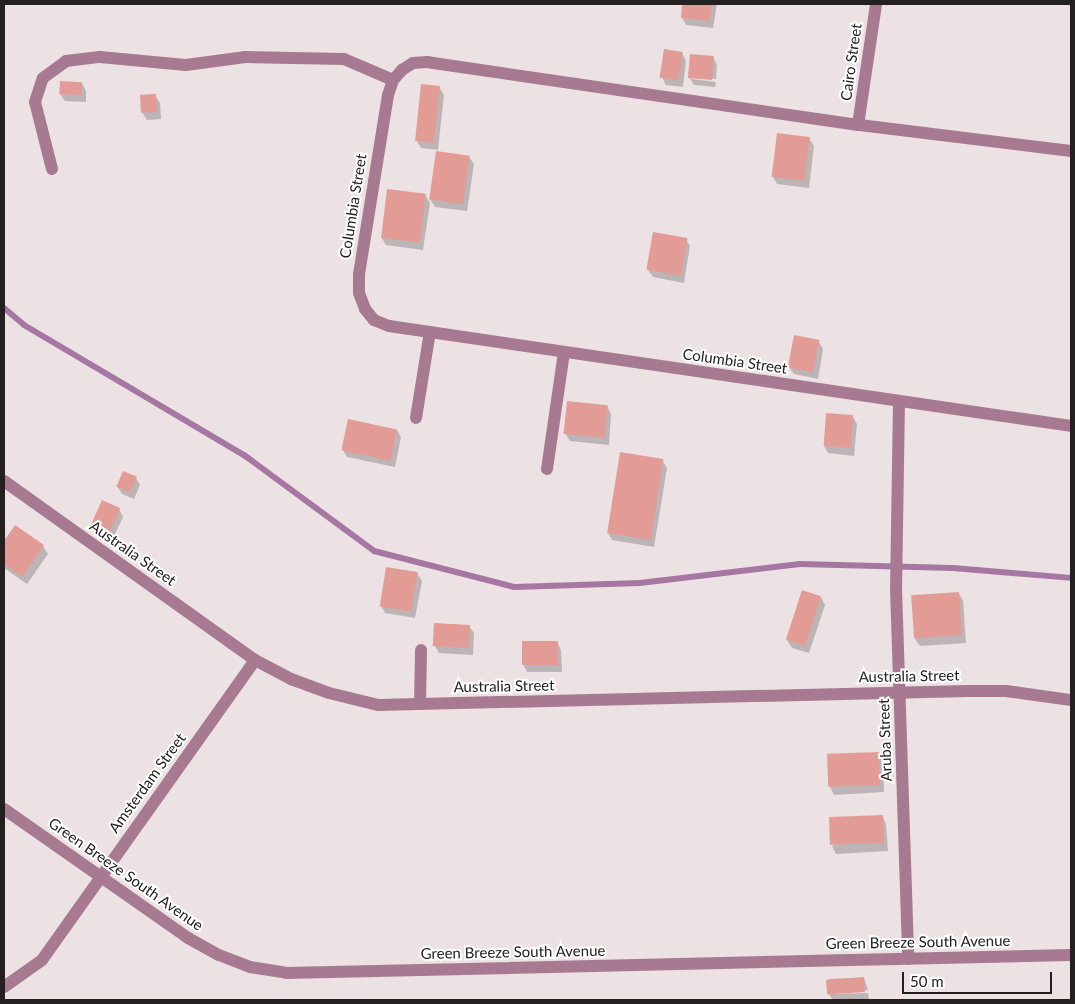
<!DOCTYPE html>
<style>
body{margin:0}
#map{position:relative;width:1075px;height:1004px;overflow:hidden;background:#ece2e4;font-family:Lato,sans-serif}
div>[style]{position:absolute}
.shadow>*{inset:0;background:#0003}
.stream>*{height:6px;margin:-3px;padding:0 3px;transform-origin:3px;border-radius:3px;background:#a777a4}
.building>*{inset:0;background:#e29c95;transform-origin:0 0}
.minor>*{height:12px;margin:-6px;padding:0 6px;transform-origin:6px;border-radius:6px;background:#a87a91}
span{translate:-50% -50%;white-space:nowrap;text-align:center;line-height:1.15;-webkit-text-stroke:4px #fff;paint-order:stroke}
.street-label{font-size:15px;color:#242021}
.frame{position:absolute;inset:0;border:5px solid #242021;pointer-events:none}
.scale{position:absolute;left:902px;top:972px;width:150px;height:22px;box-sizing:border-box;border:2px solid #242021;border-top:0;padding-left:6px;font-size:15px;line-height:18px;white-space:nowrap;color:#242021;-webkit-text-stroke:4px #fff;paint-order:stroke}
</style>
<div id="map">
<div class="shadow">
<div style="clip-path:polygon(684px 4px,717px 4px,713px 28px,686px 25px,682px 17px)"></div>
<div style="clip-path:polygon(682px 53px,686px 61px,683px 87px,666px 85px,662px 77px)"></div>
<div style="clip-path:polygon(713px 57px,717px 65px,716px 79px,692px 77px,692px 79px,716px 82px,715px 87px,694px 85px,689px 77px)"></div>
<div style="clip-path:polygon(82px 83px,86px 91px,86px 102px,65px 101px,60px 94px)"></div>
<div style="clip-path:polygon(439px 87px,444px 95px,438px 150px,421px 148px,417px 141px)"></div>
<div style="clip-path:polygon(155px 95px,160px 103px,161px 119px,147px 120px,142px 112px)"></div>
<div style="clip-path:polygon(809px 138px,814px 146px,809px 188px,777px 184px,773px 177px)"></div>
<div style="clip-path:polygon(437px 152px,469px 157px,474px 164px,467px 211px,435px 207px,430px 199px)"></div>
<div style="clip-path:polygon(425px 195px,430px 203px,423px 250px,386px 245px,381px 237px)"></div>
<div style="clip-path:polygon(686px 239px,690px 246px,684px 283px,653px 277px,648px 270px)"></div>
<div style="clip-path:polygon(819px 342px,823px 349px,818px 379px,794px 374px,789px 367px)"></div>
<div style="clip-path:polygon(607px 406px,611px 414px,609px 445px,570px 441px,565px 433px)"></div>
<div style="clip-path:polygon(853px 417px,857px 424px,854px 456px,828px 453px,824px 446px)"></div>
<div style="clip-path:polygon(397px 430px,401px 437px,395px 467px,347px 457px,343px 450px)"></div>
<div style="clip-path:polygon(662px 460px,667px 468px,654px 547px,612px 540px,608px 533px)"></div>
<div style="clip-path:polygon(136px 478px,140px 485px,134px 499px,122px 494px,117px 486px)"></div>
<div style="clip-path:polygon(119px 509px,123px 517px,112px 540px,96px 532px,92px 524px)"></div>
<div style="clip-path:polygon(15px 527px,43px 546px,48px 554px,27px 584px,4px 568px,4px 544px)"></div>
<div style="clip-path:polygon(417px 573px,422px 581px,415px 618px,385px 613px,381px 606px)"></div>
<div style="clip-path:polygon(958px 593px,963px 600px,966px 643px,920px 646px,915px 639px)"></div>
<div style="clip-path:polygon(821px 597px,825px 605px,809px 653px,792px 648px,787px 640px)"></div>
<div style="clip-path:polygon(469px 626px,474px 633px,473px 655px,439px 653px,435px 646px)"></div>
<div style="clip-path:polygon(557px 642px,561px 650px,562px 672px,527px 672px,523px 664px)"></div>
<div style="clip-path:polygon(878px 754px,883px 761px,884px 792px,834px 795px,830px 787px,828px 756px)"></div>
<div style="clip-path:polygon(882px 816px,886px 824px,888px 851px,836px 854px,832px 846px)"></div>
<div style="clip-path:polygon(864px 978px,868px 990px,830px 992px,830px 994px,868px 993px,869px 999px,833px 1000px,828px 993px,828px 979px)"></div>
</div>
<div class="stream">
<div style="left:4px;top:308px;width:26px;rotate:40deg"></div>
<div style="left:24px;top:325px;width:256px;rotate:30.6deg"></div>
<div style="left:244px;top:455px;width:162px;rotate:36.4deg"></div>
<div style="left:374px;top:551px;width:145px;rotate:14.4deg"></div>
<div style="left:514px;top:587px;width:126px;rotate:-1.8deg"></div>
<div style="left:640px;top:583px;width:161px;rotate:-6.8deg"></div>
<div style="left:800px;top:564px;width:153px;rotate:1.5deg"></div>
<div style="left:953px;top:568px;width:118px;rotate:4.8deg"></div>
</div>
<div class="building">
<div style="clip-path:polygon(682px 4px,712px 4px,709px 21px,681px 18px)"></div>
<div style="left:664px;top:49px;width:19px;height:29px;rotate:9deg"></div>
<div style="left:690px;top:54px;width:24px;height:24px;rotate:5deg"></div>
<div style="left:60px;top:81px;width:22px;height:13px;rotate:3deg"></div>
<div style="left:421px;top:84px;width:19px;height:57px;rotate:6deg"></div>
<div style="left:156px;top:94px;width:18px;height:16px;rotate:87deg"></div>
<div style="left:777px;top:133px;width:33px;height:44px;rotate:7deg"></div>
<div style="left:436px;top:151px;width:34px;height:49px;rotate:8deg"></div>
<div style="left:387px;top:189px;width:39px;height:49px;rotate:7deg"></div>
<div style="left:653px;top:232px;width:35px;height:38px;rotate:10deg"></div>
<div style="left:794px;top:335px;width:26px;height:33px;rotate:11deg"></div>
<div style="left:567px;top:401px;width:41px;height:33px;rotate:6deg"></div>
<div style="left:826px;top:413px;width:27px;height:33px;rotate:4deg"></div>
<div style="left:348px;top:419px;width:50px;height:32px;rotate:12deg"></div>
<div style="left:620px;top:452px;width:44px;height:82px;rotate:9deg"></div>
<div style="left:123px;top:471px;width:15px;height:17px;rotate:23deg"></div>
<div style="left:102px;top:500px;width:20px;height:27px;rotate:24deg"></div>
<div style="clip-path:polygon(15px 525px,44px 545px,22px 577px,4px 564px,4px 541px)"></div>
<div style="left:386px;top:567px;width:32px;height:40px;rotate:9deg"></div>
<div style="left:802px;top:590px;width:20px;height:52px;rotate:18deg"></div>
<div style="left:959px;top:592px;width:43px;height:48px;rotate:86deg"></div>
<div style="left:434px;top:623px;width:36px;height:23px;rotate:3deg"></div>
<div style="left:522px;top:641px;width:36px;height:24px"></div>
<div style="left:879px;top:752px;width:33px;height:52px;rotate:88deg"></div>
<div style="left:883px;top:815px;width:28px;height:54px;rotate:88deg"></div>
<div style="left:864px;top:977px;width:15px;height:38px;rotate:86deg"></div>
</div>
<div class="minor">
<div style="left:858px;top:125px;width:122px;rotate:-81.5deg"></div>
<div style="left:1071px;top:151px;width:215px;rotate:-173deg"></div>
<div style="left:858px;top:125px;width:436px;rotate:-171.7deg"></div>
<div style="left:427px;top:62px;width:14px;rotate:176deg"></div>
<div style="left:413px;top:63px;width:13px;rotate:148deg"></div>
<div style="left:402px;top:70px;width:13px;rotate:132deg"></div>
<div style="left:393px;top:80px;width:16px;rotate:108deg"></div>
<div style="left:388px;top:95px;width:182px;rotate:99.2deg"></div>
<div style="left:359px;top:275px;width:18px;rotate:90deg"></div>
<div style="left:359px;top:293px;width:17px;rotate:69deg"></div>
<div style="left:365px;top:309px;width:14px;rotate:51deg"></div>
<div style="left:374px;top:320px;width:16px;rotate:22deg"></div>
<div style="left:389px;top:326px;width:689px;rotate:8.34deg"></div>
<div style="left:52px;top:169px;width:69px;rotate:-104.2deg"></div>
<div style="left:35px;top:102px;width:25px;rotate:-72deg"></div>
<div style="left:43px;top:78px;width:29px;rotate:-36deg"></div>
<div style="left:66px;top:61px;width:34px;rotate:-7deg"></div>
<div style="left:100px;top:57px;width:86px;rotate:5.3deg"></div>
<div style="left:186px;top:65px;width:60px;rotate:-7.7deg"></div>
<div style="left:245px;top:57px;width:99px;rotate:1.2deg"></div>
<div style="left:344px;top:59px;width:53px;rotate:23.2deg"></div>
<div style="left:899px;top:401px;width:188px;rotate:90.9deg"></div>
<div style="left:896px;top:589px;width:370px;rotate:88.1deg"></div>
<div style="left:416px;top:418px;width:87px;rotate:-80.8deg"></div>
<div style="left:547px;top:469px;width:117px;rotate:-81.7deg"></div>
<div style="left:4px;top:481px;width:308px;rotate:35.5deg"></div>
<div style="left:255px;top:660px;width:41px;rotate:27.8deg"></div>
<div style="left:291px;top:679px;width:40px;rotate:20.2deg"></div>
<div style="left:329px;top:693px;width:50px;rotate:13.8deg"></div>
<div style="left:378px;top:705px;width:590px;rotate:-1.36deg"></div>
<div style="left:968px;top:691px;width:38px"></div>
<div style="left:1006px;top:691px;width:66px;rotate:7.9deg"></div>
<div style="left:420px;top:704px;width:54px;rotate:-88.9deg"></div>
<div style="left:4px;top:809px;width:225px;rotate:35deg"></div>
<div style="left:188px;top:938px;width:35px;rotate:29deg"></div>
<div style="left:219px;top:955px;width:33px;rotate:21deg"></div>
<div style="left:250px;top:967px;width:36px;rotate:9deg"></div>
<div style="left:286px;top:973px;width:785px;rotate:-1.31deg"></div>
<div style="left:4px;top:987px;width:47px;rotate:-35.4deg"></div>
<div style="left:42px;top:960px;width:368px;rotate:-54.6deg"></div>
</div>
<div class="street-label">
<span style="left:851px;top:62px;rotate:-82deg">Cairo Street</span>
<span style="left:353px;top:206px;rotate:-81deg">Columbia Street</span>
<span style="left:735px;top:361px;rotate:8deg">Columbia Street</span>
<span style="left:133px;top:553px;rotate:35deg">Australia Street</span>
<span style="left:909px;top:676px;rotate:-1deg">Australia Street</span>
<span style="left:504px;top:686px;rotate:-1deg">Australia Street</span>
<span style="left:885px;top:740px;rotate:-92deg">Aruba Street</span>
<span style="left:147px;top:783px;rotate:-54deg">Amsterdam Street</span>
<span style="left:126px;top:874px;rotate:35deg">Green Breeze South Avenue</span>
<span style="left:918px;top:942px;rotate:-1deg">Green Breeze South Avenue</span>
<span style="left:513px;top:952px;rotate:-1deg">Green Breeze South Avenue</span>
</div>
<div class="frame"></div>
<div class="scale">50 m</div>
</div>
